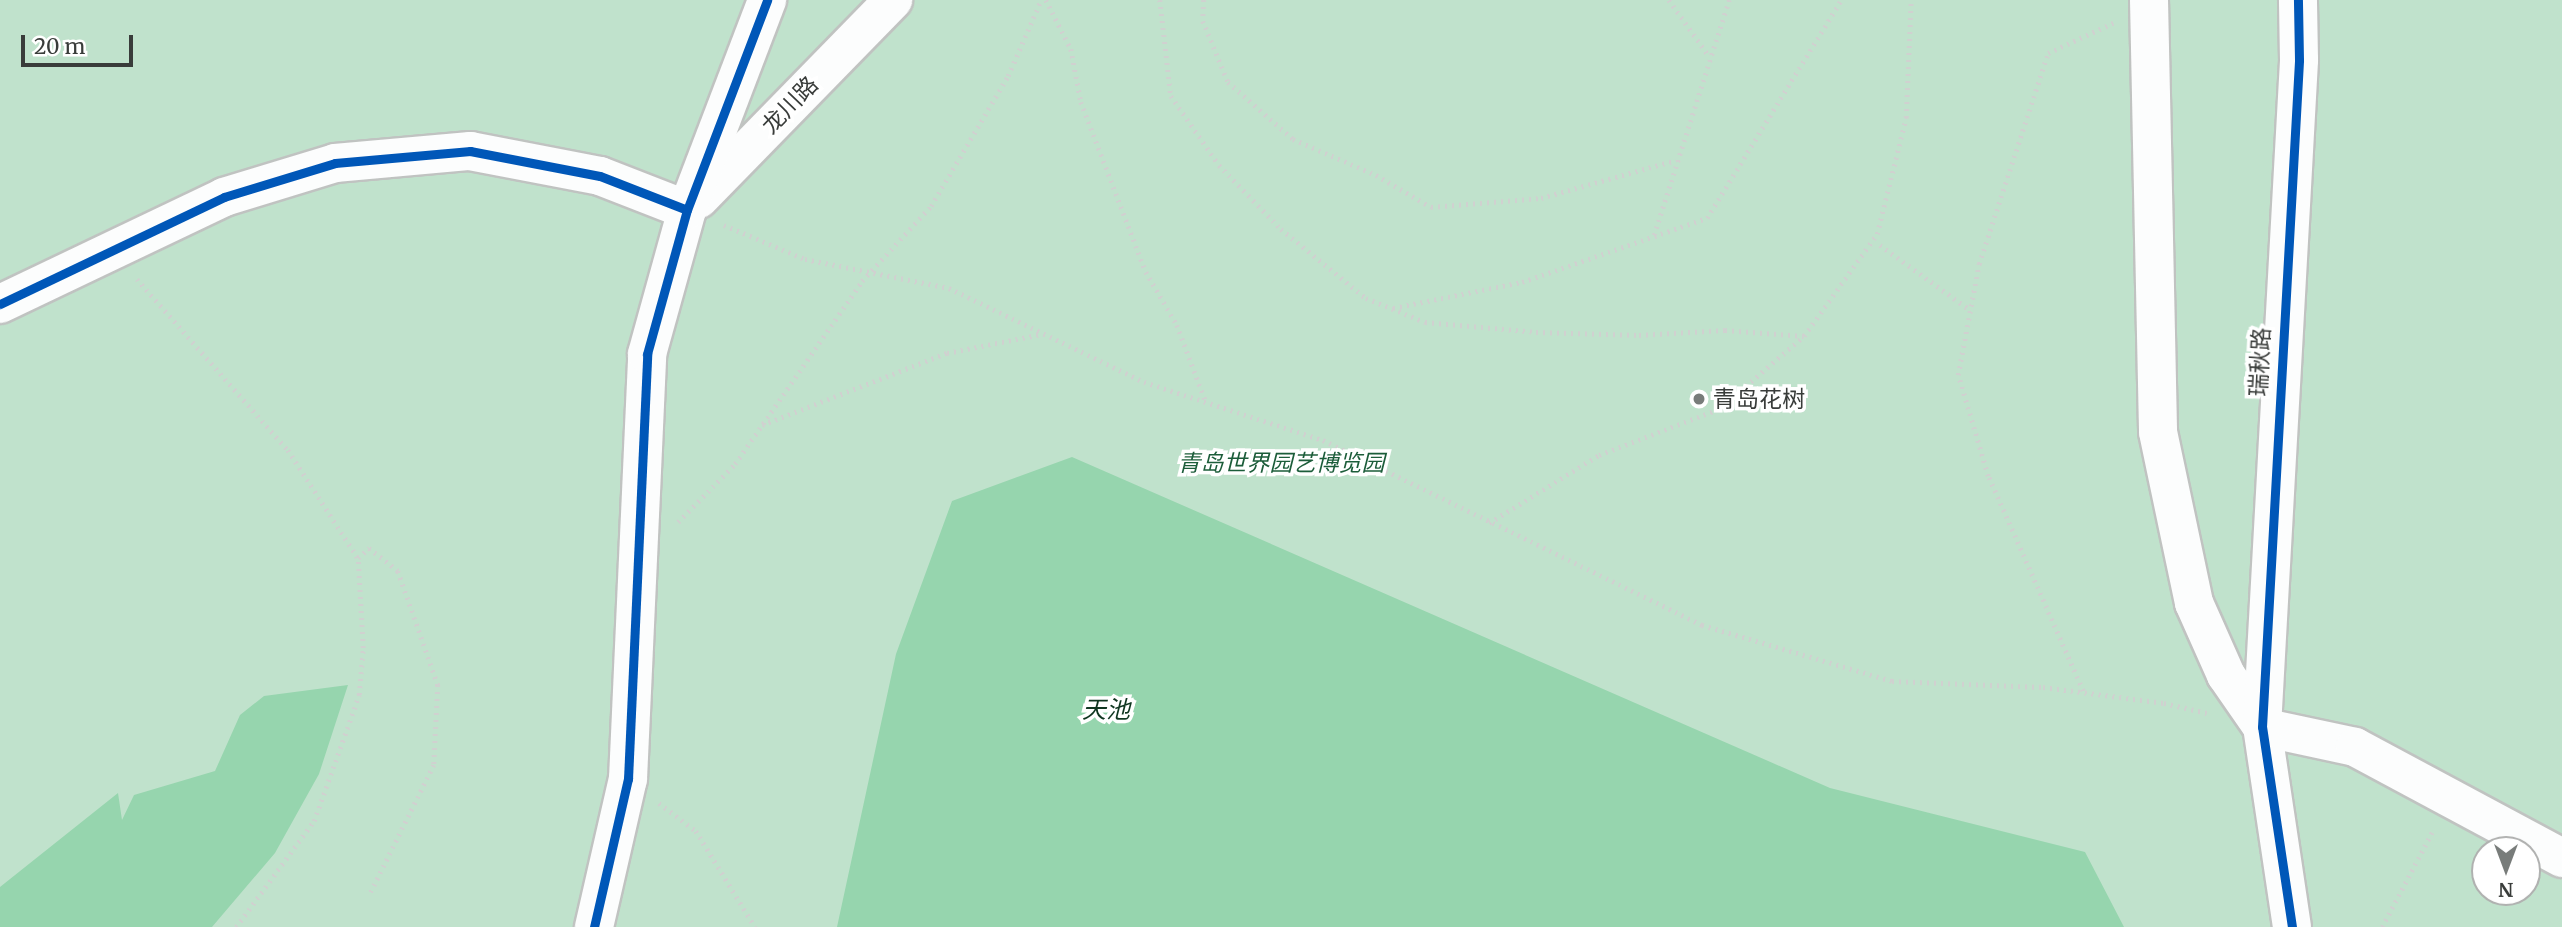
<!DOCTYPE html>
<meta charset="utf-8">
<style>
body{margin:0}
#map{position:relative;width:2562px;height:927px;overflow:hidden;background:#eef3f0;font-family:Merriweather,"Noto Sans SC",serif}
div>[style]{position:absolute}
.green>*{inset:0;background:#c0e2cc}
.water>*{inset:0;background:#96d5ae}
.path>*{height:4.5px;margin-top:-2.25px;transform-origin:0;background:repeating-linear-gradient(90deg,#d0d1d0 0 2px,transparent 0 7px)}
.roads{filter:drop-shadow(2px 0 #c0c3c1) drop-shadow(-2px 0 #c0c3c1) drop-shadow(0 2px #c0c3c1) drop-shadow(0 -2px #c0c3c1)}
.minor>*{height:38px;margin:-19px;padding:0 19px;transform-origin:19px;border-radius:19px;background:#fcfdfd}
.cycleway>*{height:9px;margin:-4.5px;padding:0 4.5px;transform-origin:4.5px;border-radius:4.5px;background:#0057b8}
.dots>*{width:19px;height:19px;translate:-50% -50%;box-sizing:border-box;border:4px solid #fff;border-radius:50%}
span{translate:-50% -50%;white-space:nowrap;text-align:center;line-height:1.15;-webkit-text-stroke:7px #fff;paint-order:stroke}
.street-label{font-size:23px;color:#393c3a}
.poi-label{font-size:23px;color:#393c3a}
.left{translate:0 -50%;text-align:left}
.park-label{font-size:23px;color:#1c5d3a;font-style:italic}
.water-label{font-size:24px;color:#0f3620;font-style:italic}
.north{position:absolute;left:2471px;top:836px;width:70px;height:70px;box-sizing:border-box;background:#fff;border:2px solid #b0b1b0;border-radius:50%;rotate:180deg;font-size:19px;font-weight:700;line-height:28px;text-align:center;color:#393c3a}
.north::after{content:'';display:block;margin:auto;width:24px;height:32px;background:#787c7a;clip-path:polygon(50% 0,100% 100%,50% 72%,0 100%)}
.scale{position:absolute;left:21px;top:35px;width:112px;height:32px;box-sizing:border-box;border:4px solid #393c3a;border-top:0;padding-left:9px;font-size:21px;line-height:24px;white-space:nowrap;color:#393c3a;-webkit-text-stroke:5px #fff;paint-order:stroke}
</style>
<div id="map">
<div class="green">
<div style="clip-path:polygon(evenodd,0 0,2562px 0,2562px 927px,0 927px,0 0,2485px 850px,2527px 850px,2527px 892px,2485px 892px,2485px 850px)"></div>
</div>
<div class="water">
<div style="clip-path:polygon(1072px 457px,1830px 788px,2085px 852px,2124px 927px,837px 927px,896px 654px,952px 501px)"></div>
<div style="clip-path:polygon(348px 685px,319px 774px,275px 853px,212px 927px,0 927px,0 887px,118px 793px,122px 820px,134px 795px,215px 771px,240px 715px,264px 696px)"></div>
</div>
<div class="path">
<div style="left:1046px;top:0;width:55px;rotate:63deg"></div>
<div style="left:1071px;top:49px;width:54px;rotate:79.3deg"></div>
<div style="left:1081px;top:102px;width:182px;rotate:69.1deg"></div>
<div style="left:1146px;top:272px;width:61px;rotate:59.7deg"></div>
<div style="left:1177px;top:325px;width:82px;rotate:69.4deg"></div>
<div style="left:1160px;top:0;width:97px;rotate:83.5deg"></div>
<div style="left:1171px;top:96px;width:84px;rotate:55.2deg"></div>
<div style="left:1219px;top:165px;width:89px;rotate:45.9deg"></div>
<div style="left:1281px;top:229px;width:109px;rotate:39.1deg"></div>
<div style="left:1366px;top:298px;width:64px;rotate:22.1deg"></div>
<div style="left:1425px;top:322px;width:111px;rotate:5.1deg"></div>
<div style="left:1536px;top:332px;width:103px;rotate:1.7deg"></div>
<div style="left:1639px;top:335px;width:86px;rotate:-3.3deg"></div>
<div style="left:1725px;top:330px;width:79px;rotate:4.3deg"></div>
<div style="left:1204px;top:0;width:21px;rotate:93deg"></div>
<div style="left:1203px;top:21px;width:66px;rotate:67.7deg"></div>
<div style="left:1228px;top:82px;width:86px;rotate:41.2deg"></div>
<div style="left:1293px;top:139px;width:90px;rotate:23.4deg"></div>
<div style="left:1376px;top:175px;width:64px;rotate:30.2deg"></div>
<div style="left:1431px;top:207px;width:110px;rotate:-4.7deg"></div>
<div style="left:1541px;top:198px;width:140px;rotate:-15.7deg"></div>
<div style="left:1669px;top:0;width:69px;rotate:54.5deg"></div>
<div style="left:724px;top:225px;width:88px;rotate:22.8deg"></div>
<div style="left:805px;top:259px;width:147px;rotate:11.4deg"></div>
<div style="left:949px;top:288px;width:216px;rotate:25.7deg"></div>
<div style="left:1144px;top:382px;width:188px;rotate:18deg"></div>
<div style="left:1323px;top:440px;width:422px;rotate:26deg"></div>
<div style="left:1702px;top:625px;width:198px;rotate:16.4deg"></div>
<div style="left:1892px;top:681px;width:151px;rotate:2.3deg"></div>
<div style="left:2043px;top:687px;width:122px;rotate:7.5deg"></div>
<div style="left:2164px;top:703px;width:44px;rotate:13.1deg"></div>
<div style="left:1654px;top:235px;width:247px;rotate:-72.3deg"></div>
<div style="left:1880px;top:245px;width:111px;rotate:35.8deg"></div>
<div style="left:137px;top:279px;width:228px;rotate:48.6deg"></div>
<div style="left:288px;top:450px;width:129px;rotate:57.1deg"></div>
<div style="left:1393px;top:308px;width:132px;rotate:-11.4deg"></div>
<div style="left:1522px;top:282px;width:196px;rotate:-19.1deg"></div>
<div style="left:1707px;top:218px;width:256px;rotate:-58.4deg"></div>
<div style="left:762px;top:425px;width:199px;rotate:-21.3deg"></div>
<div style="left:947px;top:353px;width:97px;rotate:-11.3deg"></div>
<div style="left:678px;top:522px;width:81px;rotate:-45.5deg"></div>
<div style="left:735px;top:464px;width:223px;rotate:-55.2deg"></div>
<div style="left:862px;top:281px;width:102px;rotate:-47.4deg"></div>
<div style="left:931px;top:206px;width:151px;rotate:-59.4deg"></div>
<div style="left:1008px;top:76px;width:83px;rotate:-66.5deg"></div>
<div style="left:1489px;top:523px;width:129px;rotate:-31.7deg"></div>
<div style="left:1599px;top:455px;width:129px;rotate:-21deg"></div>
<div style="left:1719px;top:409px;width:112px;rotate:-40.7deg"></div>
<div style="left:1804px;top:336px;width:125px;rotate:-54.4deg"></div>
<div style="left:1877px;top:234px;width:120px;rotate:-76deg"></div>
<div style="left:1906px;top:118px;width:118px;rotate:-87.6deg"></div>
<div style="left:2083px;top:691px;width:235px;rotate:-113.8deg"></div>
<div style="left:1988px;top:476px;width:105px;rotate:-106.5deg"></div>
<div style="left:1958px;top:375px;width:113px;rotate:-79.3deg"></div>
<div style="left:1979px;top:264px;width:222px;rotate:-71.9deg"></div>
<div style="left:2048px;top:53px;width:72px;rotate:-24.8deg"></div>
<div style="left:659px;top:803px;width:46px;rotate:37.1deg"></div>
<div style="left:696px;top:831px;width:113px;rotate:58.4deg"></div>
<div style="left:236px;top:927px;width:132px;rotate:-53.7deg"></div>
<div style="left:314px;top:821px;width:134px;rotate:-70.3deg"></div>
<div style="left:359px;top:695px;width:47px;rotate:-85.1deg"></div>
<div style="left:363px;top:648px;width:90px;rotate:-93.2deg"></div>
<div style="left:358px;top:558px;width:15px;rotate:-42deg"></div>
<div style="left:369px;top:548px;width:37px;rotate:38deg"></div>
<div style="left:398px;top:571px;width:121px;rotate:70.7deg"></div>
<div style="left:438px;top:685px;width:80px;rotate:92.9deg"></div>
<div style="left:434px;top:765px;width:144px;rotate:116.4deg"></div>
<div style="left:2382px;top:927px;width:107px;rotate:-62.2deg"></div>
</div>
<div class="roads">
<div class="minor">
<div style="left:2149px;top:0;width:432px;rotate:88.8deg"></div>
<div style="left:2158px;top:432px;width:175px;rotate:78.1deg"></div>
<div style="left:2194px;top:603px;width:79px;rotate:66deg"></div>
<div style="left:2226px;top:675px;width:63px;rotate:55.3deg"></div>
<div style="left:699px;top:199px;width:278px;rotate:-45.7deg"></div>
<div style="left:0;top:304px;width:248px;rotate:-25.5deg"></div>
<div style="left:224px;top:197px;width:116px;rotate:-17deg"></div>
<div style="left:335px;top:163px;width:136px;rotate:-5.1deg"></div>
<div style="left:470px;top:151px;width:132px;rotate:10.9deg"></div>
<div style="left:600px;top:176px;width:93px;rotate:21.3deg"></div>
<div style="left:2262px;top:727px;width:95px;rotate:12.1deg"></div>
<div style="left:2355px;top:747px;width:235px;rotate:28.2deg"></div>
<div style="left:594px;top:927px;width:152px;rotate:-77.1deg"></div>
<div style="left:628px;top:779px;width:425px;rotate:-87.4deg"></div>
<div style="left:647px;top:354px;width:149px;rotate:-74.5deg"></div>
<div style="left:687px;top:210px;width:225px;rotate:-69.1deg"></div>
<div style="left:2292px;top:927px;width:202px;rotate:-98.5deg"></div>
<div style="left:2262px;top:727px;width:668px;rotate:-86.82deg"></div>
<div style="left:2299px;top:60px;width:60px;rotate:-91deg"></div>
</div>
</div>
<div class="cycleway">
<div style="left:0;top:304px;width:248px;rotate:-25.5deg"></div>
<div style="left:224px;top:197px;width:116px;rotate:-17deg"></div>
<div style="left:335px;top:163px;width:136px;rotate:-5.1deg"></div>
<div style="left:470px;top:151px;width:132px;rotate:10.9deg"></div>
<div style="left:600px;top:176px;width:93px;rotate:21.3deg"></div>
<div style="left:594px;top:927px;width:152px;rotate:-77.1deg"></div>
<div style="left:628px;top:779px;width:425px;rotate:-87.4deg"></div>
<div style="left:647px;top:354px;width:149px;rotate:-74.5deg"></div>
<div style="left:687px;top:210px;width:225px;rotate:-69.1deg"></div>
<div style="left:2292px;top:927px;width:202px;rotate:-98.5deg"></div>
<div style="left:2262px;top:727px;width:668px;rotate:-86.82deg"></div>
<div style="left:2299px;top:60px;width:60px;rotate:-91deg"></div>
</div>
<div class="dots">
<div style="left:1699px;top:399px;background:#787c7a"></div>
</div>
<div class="street-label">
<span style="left:790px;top:105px;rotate:-46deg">龙川路</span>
<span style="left:2260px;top:362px;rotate:-87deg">瑞秋路</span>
</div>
<div class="poi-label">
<span class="left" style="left:1713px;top:399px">青岛花树</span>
</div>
<div class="park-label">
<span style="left:1281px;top:463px">青岛世界园艺博览园</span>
</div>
<div class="water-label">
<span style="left:1106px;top:710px">天池</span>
</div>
<div class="north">N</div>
<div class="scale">20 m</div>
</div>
